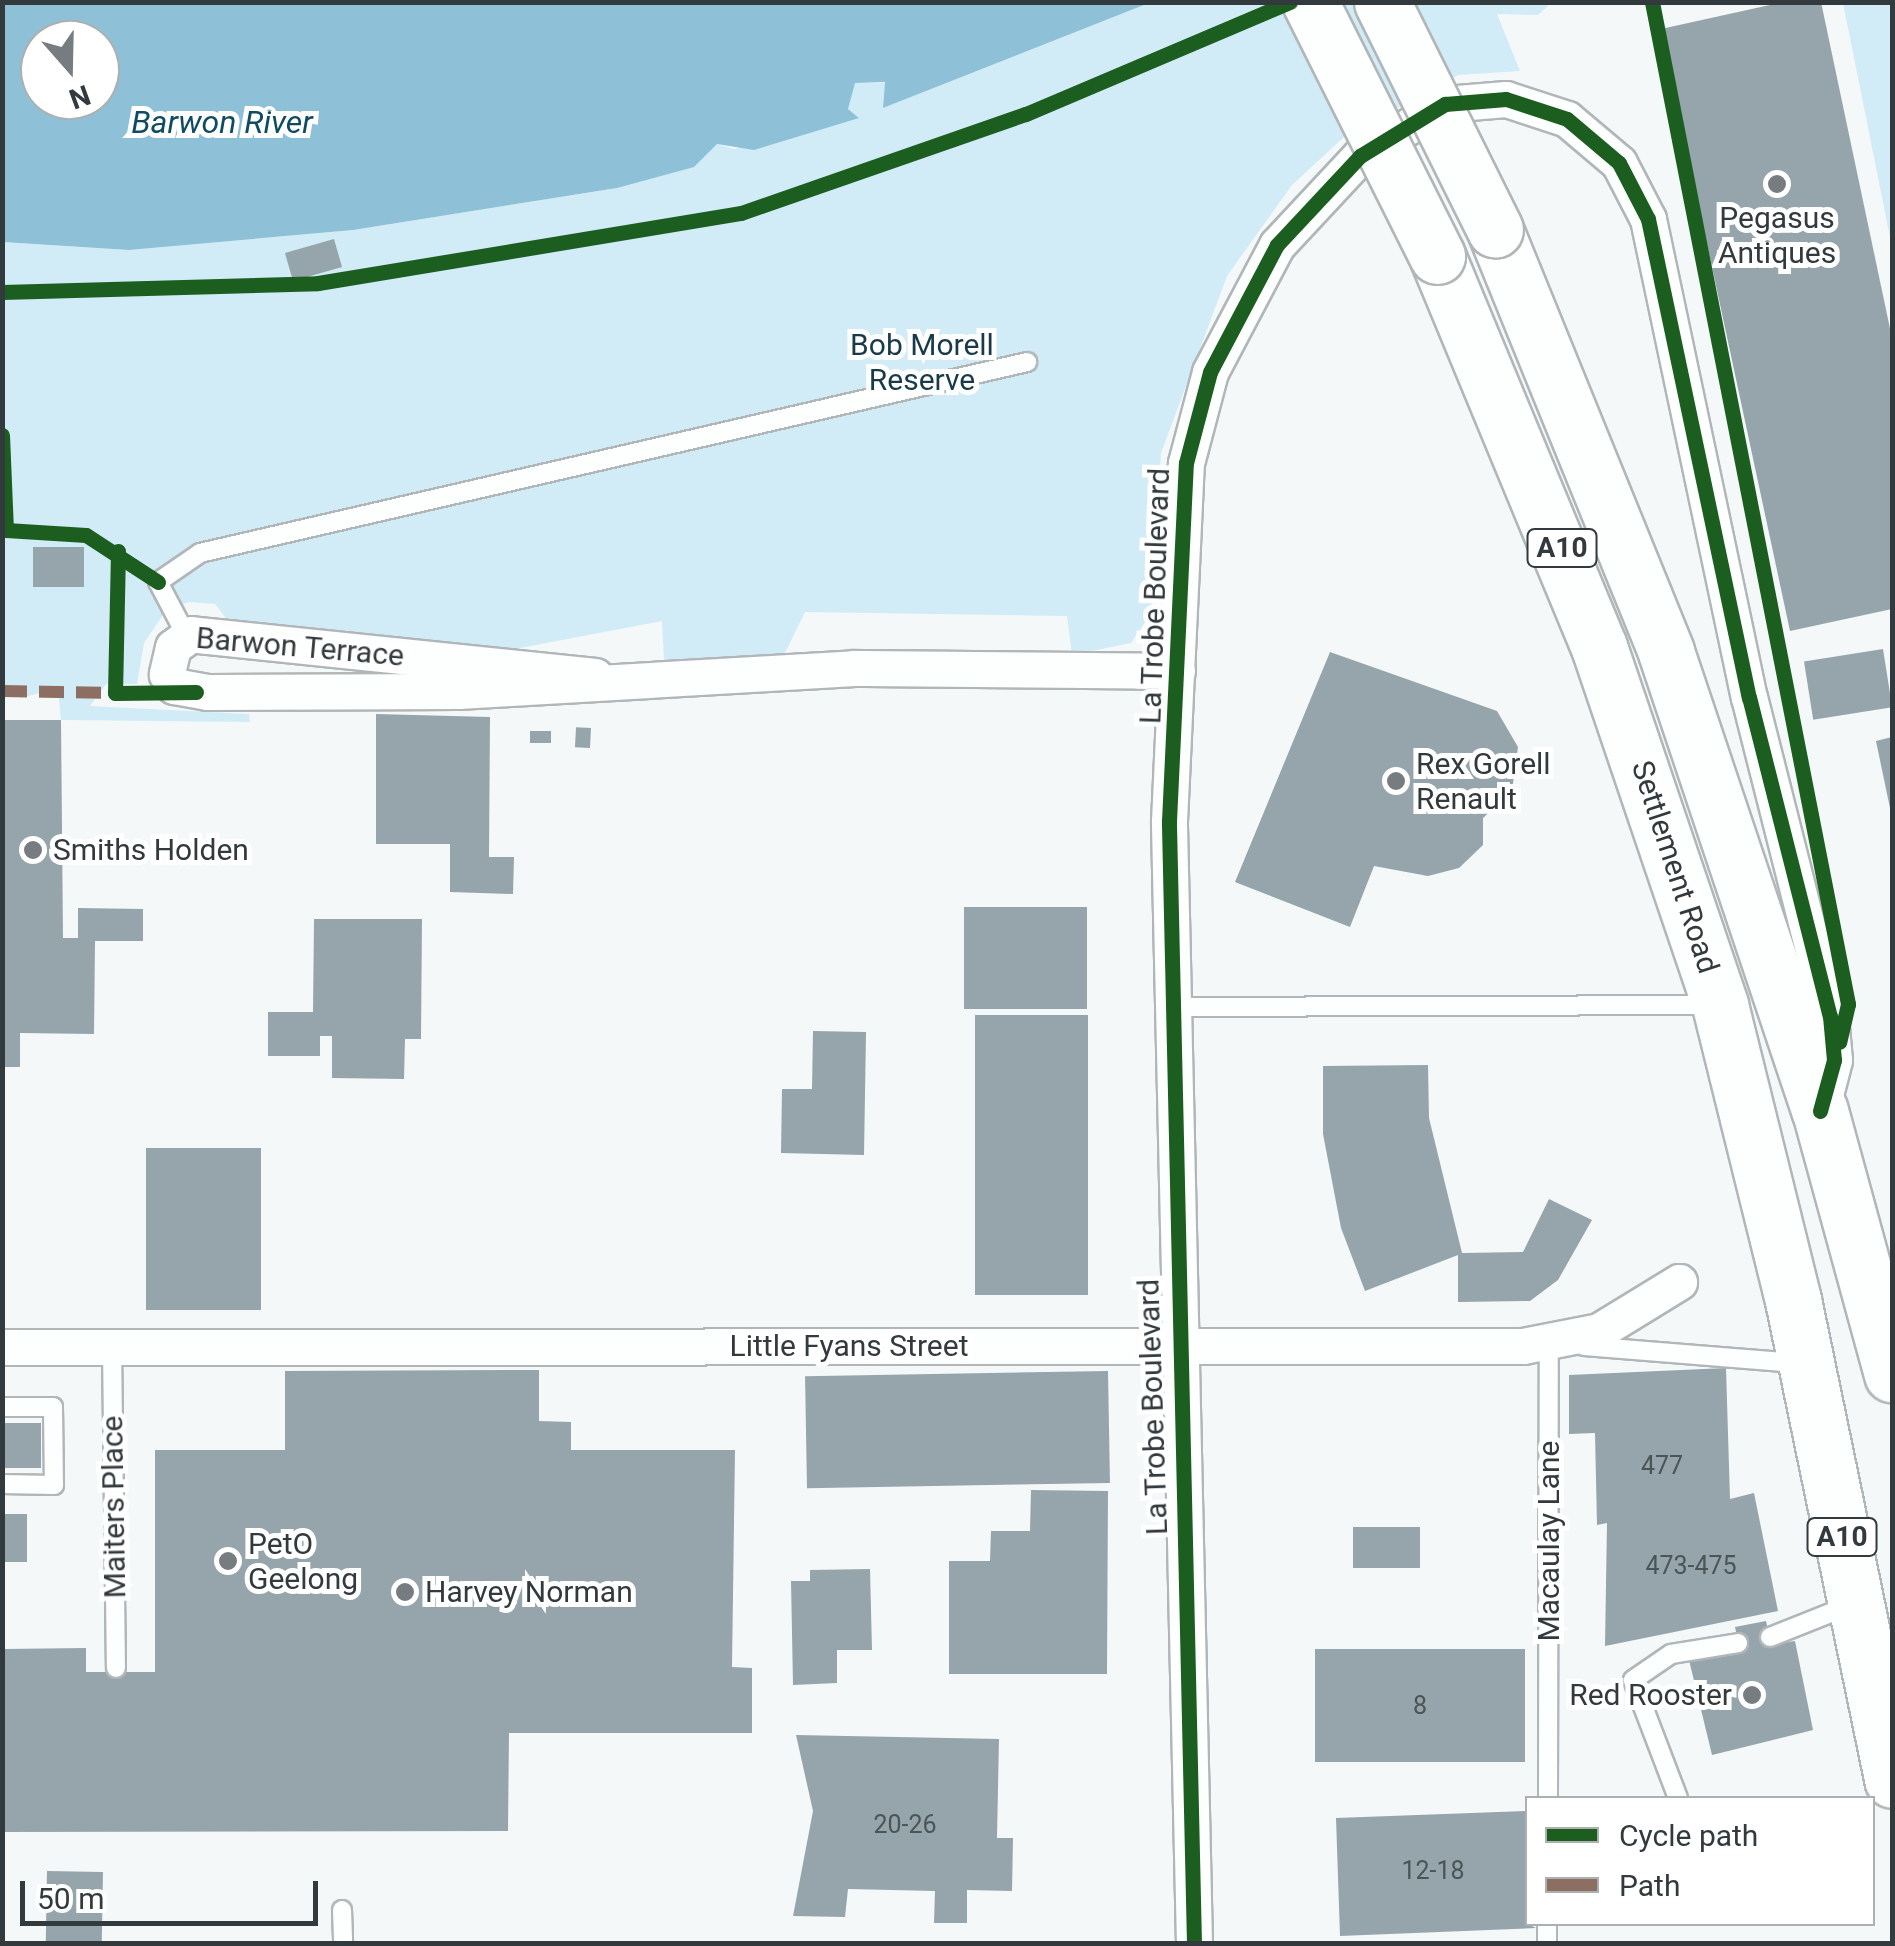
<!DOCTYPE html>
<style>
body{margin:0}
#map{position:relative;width:1895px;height:1946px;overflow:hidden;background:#f4f8f9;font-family:Roboto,sans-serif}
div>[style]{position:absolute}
.green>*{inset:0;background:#d1ebf7}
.water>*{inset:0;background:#8ec1d7}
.building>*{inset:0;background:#95a5ab;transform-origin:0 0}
.roads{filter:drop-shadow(2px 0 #b1b6b8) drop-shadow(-2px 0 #b1b6b8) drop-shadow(0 2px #b1b6b8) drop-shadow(0 -2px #b1b6b8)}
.service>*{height:18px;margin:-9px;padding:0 9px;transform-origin:9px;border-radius:9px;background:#fdfefe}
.minor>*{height:35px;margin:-17.5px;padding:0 17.5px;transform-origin:17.5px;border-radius:17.5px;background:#fdfefe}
.trunk>*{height:55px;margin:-27.5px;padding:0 27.5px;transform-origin:27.5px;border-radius:27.5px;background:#fdfefe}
.bridges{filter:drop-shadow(2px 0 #b1b6b8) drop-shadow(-2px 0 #b1b6b8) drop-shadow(0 2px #b1b6b8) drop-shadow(0 -2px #b1b6b8)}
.trunk-bridge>*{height:55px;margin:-27.5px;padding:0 27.5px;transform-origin:27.5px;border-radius:27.5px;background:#fdfefe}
.quiet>*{height:12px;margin-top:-6px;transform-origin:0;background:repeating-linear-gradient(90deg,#8d6e63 0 25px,transparent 0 37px)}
.cycleway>*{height:15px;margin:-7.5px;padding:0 7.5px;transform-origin:7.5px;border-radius:7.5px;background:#1b5e20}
.dots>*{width:28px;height:28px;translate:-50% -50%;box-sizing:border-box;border:5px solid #fff;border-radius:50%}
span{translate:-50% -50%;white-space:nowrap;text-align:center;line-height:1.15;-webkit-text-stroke:10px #fff;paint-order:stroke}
.number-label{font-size:25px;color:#4b5558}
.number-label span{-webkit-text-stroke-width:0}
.shield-label span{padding:2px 8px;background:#fff;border:2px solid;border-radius:8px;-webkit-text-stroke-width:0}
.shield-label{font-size:28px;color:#323a3d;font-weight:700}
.poi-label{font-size:30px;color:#323a3d}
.left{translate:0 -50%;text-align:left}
.right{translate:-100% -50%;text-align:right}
.park-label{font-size:30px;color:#193a48}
.street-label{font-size:30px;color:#323a3d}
.water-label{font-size:32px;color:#104c61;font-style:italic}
.frame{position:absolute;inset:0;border:5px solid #323a3d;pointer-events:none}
.legend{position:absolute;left:1525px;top:1796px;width:350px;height:130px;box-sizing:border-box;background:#fff;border:2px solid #adb0b1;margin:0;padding:12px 18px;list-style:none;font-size:30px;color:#323a3d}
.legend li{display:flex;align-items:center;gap:20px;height:50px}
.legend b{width:50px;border:2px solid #adb0b1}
.north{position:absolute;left:20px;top:20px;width:100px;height:100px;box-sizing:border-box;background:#fff;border:2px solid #adb0b1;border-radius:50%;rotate:160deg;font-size:28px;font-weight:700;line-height:40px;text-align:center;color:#323a3d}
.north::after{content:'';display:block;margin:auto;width:35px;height:45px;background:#767c7f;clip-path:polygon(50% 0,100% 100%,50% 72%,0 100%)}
.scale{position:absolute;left:20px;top:1881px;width:298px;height:45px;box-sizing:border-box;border:5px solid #323a3d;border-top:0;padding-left:12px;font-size:30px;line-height:35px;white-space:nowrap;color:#323a3d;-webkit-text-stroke:8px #fff;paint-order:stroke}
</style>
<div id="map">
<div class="green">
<div style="clip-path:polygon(1149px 3px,1551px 3px,1538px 15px,1497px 14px,1520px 71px,1458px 75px,1344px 137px,1292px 185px,1227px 276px,1161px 453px,1151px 613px,1131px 643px,1072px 655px,1067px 616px,805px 612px,782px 659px,664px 662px,662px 621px,494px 653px,231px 625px,215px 604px,189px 602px,167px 609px,144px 643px,137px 684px,106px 684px,90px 706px,249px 714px,250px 722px,61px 720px,58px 688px,21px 698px,3px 686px,3px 242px,129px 250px,353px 230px,617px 188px,717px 144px,734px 149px,858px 117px,848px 109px,854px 83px,885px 83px,883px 108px)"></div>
<div style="clip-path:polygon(1843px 3px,1892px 3px,1892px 247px)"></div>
</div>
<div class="water">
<div style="clip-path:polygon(evenodd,2px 3px,3px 2px,1149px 3px,883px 108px,885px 82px,855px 83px,848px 109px,859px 118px,754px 150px,717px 144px,694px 167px,617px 188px,353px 230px,129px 250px,3px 242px,2px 3px,40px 40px,100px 40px,100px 100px,40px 100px,40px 40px)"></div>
</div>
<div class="building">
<div style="clip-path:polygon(1783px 2px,1821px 2px,1892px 338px,1892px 609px,1790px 631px,1661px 29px)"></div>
<div style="left:334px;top:239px;width:29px;height:51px;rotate:74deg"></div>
<div style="left:33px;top:547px;width:51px;height:40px"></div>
<div style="left:1883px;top:649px;width:59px;height:80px;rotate:81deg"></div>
<div style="clip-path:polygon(1330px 652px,1497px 711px,1518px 747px,1512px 791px,1483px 818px,1483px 845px,1459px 868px,1428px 876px,1374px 866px,1350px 927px,1235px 882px)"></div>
<div style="clip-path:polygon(376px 714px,490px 717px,489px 857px,514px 857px,513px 894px,450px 892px,450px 844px,376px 844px)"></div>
<div style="clip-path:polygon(2px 720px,61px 720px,63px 938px,78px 938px,78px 908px,143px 909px,143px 941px,95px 941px,94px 1034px,20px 1033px,20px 1067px,3px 1067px)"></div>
<div style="left:591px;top:728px;width:20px;height:15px;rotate:93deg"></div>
<div style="left:530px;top:731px;width:21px;height:12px"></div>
<div style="clip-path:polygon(1892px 737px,1892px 812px,1891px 813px,1876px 741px)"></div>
<div style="left:964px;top:907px;width:123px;height:102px"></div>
<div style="clip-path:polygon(314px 919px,422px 919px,421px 1039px,405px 1039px,404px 1079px,332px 1078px,332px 1036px,320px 1036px,320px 1056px,268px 1056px,268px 1012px,313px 1012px)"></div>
<div style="left:975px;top:1015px;width:113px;height:280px"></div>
<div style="clip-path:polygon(813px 1031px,866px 1032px,864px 1155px,781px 1153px,782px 1089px,812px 1089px)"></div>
<div style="clip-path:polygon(1428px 1065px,1429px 1118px,1462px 1253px,1523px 1252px,1549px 1199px,1592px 1220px,1558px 1280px,1530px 1301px,1458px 1302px,1458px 1255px,1365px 1291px,1341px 1228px,1323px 1134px,1323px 1066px)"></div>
<div style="left:146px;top:1148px;width:115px;height:162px"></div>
<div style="clip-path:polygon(1726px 1368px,1730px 1499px,1754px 1493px,1778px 1611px,1605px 1646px,1607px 1523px,1597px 1525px,1595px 1433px,1569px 1434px,1569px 1375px)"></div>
<div style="clip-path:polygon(509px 1370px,539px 1370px,539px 1421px,571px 1422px,571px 1450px,735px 1450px,732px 1667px,752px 1668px,752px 1733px,509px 1733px,508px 1831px,2px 1832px,2px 1649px,86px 1648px,86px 1672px,155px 1672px,155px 1450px,285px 1450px,285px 1371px)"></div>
<div style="left:1108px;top:1371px;width:112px;height:303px;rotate:89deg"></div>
<div style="left:2px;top:1423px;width:39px;height:45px"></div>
<div style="clip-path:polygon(1031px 1490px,1108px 1491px,1107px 1674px,949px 1674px,949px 1561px,990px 1561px,991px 1531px,1030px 1531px)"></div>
<div style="left:2px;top:1514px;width:25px;height:48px"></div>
<div style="left:1353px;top:1527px;width:67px;height:41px"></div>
<div style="clip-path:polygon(870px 1569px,872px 1650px,837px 1650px,837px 1683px,793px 1685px,791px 1581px,810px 1581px,810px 1570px)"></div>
<div style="clip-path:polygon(1766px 1621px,1771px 1645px,1795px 1641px,1813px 1730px,1712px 1755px,1689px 1660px,1740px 1651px,1735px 1627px)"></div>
<div style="left:1315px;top:1649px;width:210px;height:113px"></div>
<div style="clip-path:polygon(796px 1735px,999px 1739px,997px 1838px,1013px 1838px,1012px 1891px,967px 1890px,967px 1923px,934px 1923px,935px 1891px,848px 1889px,845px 1917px,793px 1916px,813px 1811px)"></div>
<div style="clip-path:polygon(1528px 1811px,1528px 1924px,1536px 1928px,1340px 1936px,1336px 1818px)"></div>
<div style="left:47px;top:1871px;width:56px;height:73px;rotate:1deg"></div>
</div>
<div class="roads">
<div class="service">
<div style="left:186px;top:635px;width:60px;rotate:-117.8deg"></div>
<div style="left:158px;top:582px;width:51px;rotate:-34.6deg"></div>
<div style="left:200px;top:553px;width:849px;rotate:-13deg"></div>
<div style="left:1170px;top:1007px;width:544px;rotate:-0.21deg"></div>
<div style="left:112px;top:1346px;width:322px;rotate:89.3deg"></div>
<div style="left:1584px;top:1346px;width:213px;rotate:4.6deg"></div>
<div style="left:2px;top:1407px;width:51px"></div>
<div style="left:53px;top:1407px;width:78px;rotate:89.3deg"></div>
<div style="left:54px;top:1485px;width:52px;rotate:-178.9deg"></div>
<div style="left:1770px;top:1637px;width:84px;rotate:-21.7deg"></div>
<div style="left:1548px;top:1798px;width:454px;rotate:-89.9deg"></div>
<div style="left:1549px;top:1344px;width:9px;rotate:6deg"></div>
<div style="left:1678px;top:1798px;width:126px;rotate:-110.9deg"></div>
<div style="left:1633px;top:1680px;width:46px;rotate:-34.4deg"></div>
<div style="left:1671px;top:1654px;width:68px;rotate:-9.3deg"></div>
<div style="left:342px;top:1910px;width:34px;rotate:88deg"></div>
<div style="left:1547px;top:1944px;width:20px;rotate:-90deg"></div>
</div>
<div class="minor">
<div style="left:595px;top:676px;width:406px;rotate:-174.1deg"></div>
<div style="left:191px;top:634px;width:22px;rotate:144deg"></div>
<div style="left:173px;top:647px;width:28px;rotate:103deg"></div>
<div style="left:167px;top:674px;width:14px;rotate:60deg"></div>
<div style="left:174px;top:686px;width:34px;rotate:10deg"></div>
<div style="left:207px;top:692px;width:251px;rotate:-0.2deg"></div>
<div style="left:458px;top:691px;width:397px;rotate:-3.3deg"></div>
<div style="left:854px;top:668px;width:323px;rotate:0.5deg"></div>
<div style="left:2px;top:1347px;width:1521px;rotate:-0.04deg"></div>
<div style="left:1523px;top:1346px;width:77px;rotate:-11.2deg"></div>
<div style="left:1599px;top:1331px;width:94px;rotate:-31.5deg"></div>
<div style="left:1194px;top:1944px;width:1123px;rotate:-91.28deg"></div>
<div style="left:1169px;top:821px;width:358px;rotate:-87.3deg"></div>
<div style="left:1186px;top:463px;width:94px;rotate:-75.2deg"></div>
<div style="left:1210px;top:372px;width:144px;rotate:-62.2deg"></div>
<div style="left:1277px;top:245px;width:122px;rotate:-47deg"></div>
<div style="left:1360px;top:156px;width:100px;rotate:-31.5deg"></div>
<div style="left:1445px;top:104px;width:61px;rotate:-4.7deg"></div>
<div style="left:1506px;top:99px;width:64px;rotate:18.2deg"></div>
<div style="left:1567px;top:119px;width:68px;rotate:40.2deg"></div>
<div style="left:1619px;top:163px;width:63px;rotate:62.6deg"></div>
<div style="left:1648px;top:219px;width:489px;rotate:78.1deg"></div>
<div style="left:1749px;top:697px;width:329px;rotate:75.8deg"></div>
<div style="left:1830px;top:1016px;width:44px;rotate:84.8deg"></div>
<div style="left:1834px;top:1060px;width:52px;rotate:104.6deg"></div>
</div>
<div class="trunk">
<div style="left:1495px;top:230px;width:455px;rotate:67.9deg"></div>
<div style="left:1666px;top:652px;width:484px;rotate:71.5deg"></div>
<div style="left:1820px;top:1111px;width:273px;rotate:74.7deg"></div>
<div style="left:1437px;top:256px;width:423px;rotate:67.5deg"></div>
<div style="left:1599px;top:647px;width:378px;rotate:71.3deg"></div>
<div style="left:1720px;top:1005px;width:304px;rotate:76.1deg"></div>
<div style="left:1793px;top:1300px;width:490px;rotate:78.3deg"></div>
</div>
</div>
<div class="bridges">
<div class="trunk-bridge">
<div style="left:1310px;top:2px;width:284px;rotate:63.4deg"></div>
<div style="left:1382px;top:2px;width:254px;rotate:63.6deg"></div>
</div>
</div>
<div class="quiet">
<div style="left:2px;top:691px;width:113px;rotate:1deg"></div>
</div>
<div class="cycleway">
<div style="left:1652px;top:2px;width:1021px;rotate:78.93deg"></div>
<div style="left:1848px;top:1004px;width:39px;rotate:103deg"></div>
<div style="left:2px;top:292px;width:316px;rotate:-1.6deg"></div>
<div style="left:318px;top:283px;width:429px;rotate:-9.4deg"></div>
<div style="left:741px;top:213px;width:302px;rotate:-19.2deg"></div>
<div style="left:1026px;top:114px;width:287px;rotate:-23deg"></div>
<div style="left:2px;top:435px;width:95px;rotate:87.6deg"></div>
<div style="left:6px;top:530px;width:80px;rotate:3.6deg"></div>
<div style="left:86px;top:535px;width:86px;rotate:33.1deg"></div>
<div style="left:118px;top:551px;width:142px;rotate:91.2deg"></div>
<div style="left:115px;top:693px;width:81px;rotate:-0.7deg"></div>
<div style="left:1194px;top:1944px;width:1123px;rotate:-91.28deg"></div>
<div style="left:1169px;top:821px;width:358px;rotate:-87.3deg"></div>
<div style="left:1186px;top:463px;width:94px;rotate:-75.2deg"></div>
<div style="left:1210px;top:372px;width:144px;rotate:-62.2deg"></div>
<div style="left:1277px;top:245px;width:122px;rotate:-47deg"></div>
<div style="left:1360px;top:156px;width:100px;rotate:-31.5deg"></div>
<div style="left:1445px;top:104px;width:61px;rotate:-4.7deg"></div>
<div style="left:1506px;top:99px;width:64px;rotate:18.2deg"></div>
<div style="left:1567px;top:119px;width:68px;rotate:40.2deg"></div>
<div style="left:1619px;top:163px;width:63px;rotate:62.6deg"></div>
<div style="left:1648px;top:219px;width:489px;rotate:78.1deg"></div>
<div style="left:1749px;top:697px;width:329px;rotate:75.8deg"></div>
<div style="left:1830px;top:1016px;width:44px;rotate:84.8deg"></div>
<div style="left:1834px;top:1060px;width:53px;rotate:105.4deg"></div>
</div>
<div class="dots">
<div style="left:1777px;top:184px;background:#767c7f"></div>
<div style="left:1396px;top:781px;background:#767c7f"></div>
<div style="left:33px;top:850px;background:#767c7f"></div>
<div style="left:228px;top:1561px;background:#767c7f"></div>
<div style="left:405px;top:1592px;background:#767c7f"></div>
<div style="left:1752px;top:1695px;background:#767c7f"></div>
</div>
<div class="number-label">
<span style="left:1662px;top:1466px">477</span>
<span style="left:1691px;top:1566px">473-475</span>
<span style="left:1420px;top:1706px">8</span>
<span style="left:905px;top:1825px">20-26</span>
<span style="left:1433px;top:1871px">12-18</span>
</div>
<div class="shield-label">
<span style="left:1562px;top:548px">A10</span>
<span style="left:1842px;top:1537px">A10</span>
</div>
<div class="poi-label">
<span style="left:1777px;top:235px">Pegasus<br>Antiques</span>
<span class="left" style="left:1416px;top:781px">Rex Gorell<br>Renault</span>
<span class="left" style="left:53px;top:850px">Smiths Holden</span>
<span class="left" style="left:248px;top:1561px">PetO<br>Geelong</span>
<span class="left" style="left:425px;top:1592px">Harvey Norman</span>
<span class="right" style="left:1732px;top:1695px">Red Rooster</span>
</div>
<div class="park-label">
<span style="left:922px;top:362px">Bob Morell<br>Reserve</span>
</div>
<div class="street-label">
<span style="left:1155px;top:596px;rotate:-88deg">La Trobe Boulevard</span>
<span style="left:300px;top:647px;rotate:5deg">Barwon Terrace</span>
<span style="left:1675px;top:867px;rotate:72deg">Settlement Road</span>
<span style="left:849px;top:1346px">Little Fyans Street</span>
<span style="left:1153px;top:1407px;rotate:-92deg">La Trobe Boulevard</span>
<span style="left:114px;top:1507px;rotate:-91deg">Maiters Place</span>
<span style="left:1549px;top:1541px;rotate:-90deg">Macaulay Lane</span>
</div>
<div class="water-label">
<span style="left:222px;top:122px">Barwon River</span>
</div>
<div class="frame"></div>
<ul class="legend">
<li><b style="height:12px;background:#1b5e20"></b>Cycle path</li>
<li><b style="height:12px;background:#8d6e63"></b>Path</li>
</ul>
<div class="north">N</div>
<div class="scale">50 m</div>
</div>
